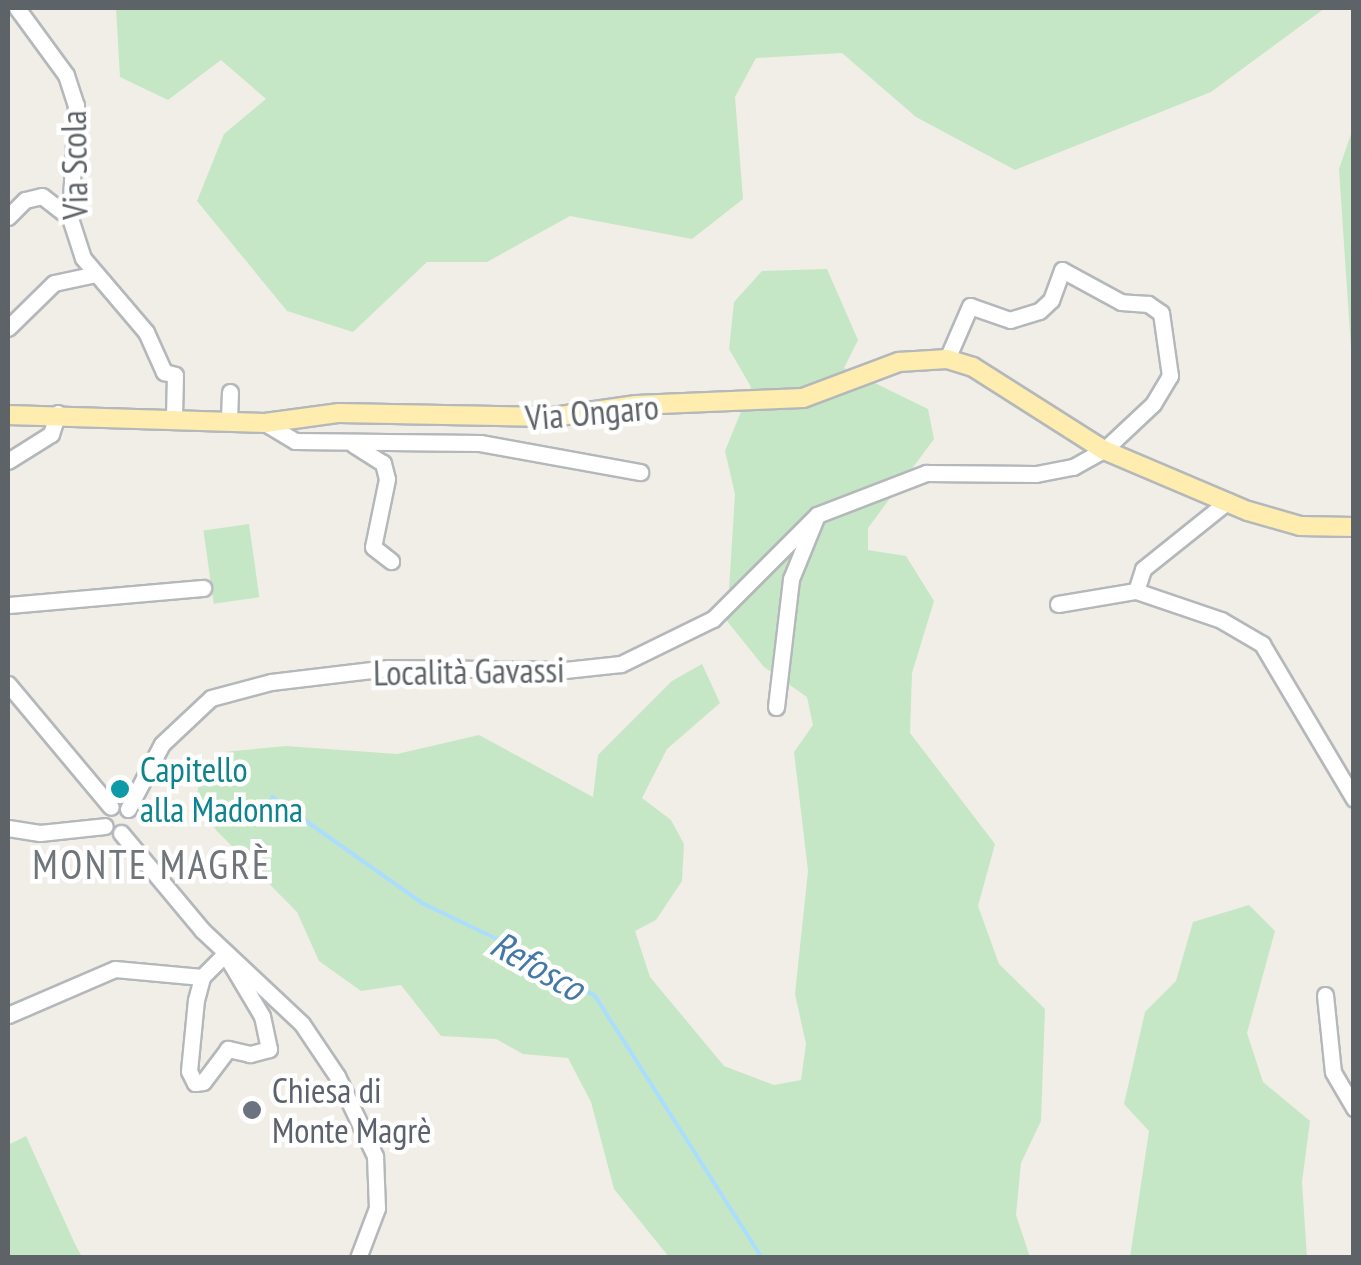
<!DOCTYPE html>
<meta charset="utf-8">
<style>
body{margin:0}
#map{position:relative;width:1361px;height:1265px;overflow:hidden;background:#f0eee7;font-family:"PT Sans Narrow",sans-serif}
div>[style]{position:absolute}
.green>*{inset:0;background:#c6e7c5;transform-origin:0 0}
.stream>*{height:4px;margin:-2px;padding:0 2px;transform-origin:2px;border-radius:2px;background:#aaddfe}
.roads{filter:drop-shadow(2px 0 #b4b8bb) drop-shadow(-2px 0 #b4b8bb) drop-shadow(0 2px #b4b8bb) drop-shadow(0 -2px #b4b8bb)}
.minor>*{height:15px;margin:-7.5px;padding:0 7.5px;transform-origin:7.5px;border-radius:7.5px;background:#fff}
.major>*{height:18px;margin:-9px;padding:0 9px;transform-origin:9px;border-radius:9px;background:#feedaf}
.dots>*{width:28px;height:28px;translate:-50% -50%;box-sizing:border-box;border:5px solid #fff;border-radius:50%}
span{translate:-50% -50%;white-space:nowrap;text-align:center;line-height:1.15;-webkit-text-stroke:9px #fff;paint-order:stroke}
.street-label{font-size:35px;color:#5e6367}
.culture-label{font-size:35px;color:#0d838f}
.left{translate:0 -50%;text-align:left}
.worship-label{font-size:35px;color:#5b616d}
.water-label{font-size:38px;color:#4279a8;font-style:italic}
.quarter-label{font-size:40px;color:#707579;letter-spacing:2.5px}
.frame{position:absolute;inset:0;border:10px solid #5e6367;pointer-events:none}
</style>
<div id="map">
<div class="green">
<div style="clip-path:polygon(116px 8px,1325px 8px,1211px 92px,1015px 170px,916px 117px,842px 53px,756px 58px,735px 97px,743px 199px,692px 239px,570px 216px,487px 262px,427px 262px,353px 332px,287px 311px,197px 201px,224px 134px,266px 99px,221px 60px,168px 100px,120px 77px)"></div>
<div style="clip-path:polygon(1353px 128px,1353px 378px,1339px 169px)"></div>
<div style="clip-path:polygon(827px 269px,858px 340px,844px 368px,928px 409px,934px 439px,868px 528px,868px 550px,906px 556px,934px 601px,912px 673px,910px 733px,995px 844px,978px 906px,999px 964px,1045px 1009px,1041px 1121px,1021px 1163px,1016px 1215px,1030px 1257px,669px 1257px,614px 1189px,591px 1102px,568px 1058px,523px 1054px,496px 1039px,441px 1036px,401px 985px,361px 991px,319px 961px,297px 912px,216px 830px,196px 799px,201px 773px,224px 752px,286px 746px,397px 754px,479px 735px,593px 797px,598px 755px,672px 681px,702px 664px,720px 703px,667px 749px,642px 798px,671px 820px,684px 844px,682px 881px,656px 920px,635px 931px,650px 977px,724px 1066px,774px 1085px,801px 1080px,806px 1044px,795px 994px,808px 871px,794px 752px,813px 725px,807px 697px,764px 667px,727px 621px,735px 494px,725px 451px,751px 387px,729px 349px,734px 302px,762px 271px)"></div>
<div style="left:249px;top:524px;width:74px;height:46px;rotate:82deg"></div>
<div style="clip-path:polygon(1249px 905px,1275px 931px,1247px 1033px,1263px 1082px,1310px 1121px,1302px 1182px,1307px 1257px,1130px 1257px,1149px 1131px,1124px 1104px,1145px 1012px,1176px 981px,1193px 922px)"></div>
<div style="clip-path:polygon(26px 1136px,75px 1244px,82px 1257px,8px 1257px,8px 1145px)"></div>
</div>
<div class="stream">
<div style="left:272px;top:797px;width:184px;rotate:35.2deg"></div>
<div style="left:422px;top:903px;width:118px;rotate:25.7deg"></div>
<div style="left:528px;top:954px;width:79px;rotate:32.1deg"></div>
<div style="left:595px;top:996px;width:311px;rotate:57.5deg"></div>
</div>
<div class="roads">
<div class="minor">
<div style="left:17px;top:8px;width:83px;rotate:53.8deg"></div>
<div style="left:66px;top:75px;width:32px;rotate:72deg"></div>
<div style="left:76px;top:105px;width:113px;rotate:93deg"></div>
<div style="left:70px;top:218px;width:42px;rotate:72deg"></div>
<div style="left:83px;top:258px;width:97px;rotate:49.6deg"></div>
<div style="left:146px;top:332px;width:44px;rotate:65.8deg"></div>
<div style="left:164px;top:372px;width:11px;rotate:15deg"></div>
<div style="left:175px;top:375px;width:42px;rotate:91.4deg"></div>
<div style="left:8px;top:217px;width:24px;rotate:-45deg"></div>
<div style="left:25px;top:200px;width:17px;rotate:-13deg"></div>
<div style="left:42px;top:196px;width:36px;rotate:38deg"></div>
<div style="left:8px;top:328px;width:64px;rotate:-44.4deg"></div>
<div style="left:54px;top:283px;width:43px;rotate:-12.1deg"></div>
<div style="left:229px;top:420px;width:28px;rotate:-88deg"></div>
<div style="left:265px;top:423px;width:35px;rotate:31deg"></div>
<div style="left:295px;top:441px;width:185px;rotate:0.6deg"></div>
<div style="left:480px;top:443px;width:163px;rotate:10.3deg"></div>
<div style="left:354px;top:445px;width:34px;rotate:32deg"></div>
<div style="left:383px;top:463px;width:16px;rotate:76deg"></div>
<div style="left:387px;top:479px;width:69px;rotate:101.6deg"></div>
<div style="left:373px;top:547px;width:23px;rotate:38deg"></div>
<div style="left:8px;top:461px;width:51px;rotate:-32.1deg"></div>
<div style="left:51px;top:434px;width:22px;rotate:-72deg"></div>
<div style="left:1136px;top:591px;width:90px;rotate:18.8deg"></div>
<div style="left:1221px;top:620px;width:48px;rotate:30.3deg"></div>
<div style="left:1262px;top:644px;width:180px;rotate:59.3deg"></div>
<div style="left:1058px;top:604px;width:79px;rotate:-9.5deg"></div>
<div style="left:1136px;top:591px;width:23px;rotate:-72deg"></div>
<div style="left:1143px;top:569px;width:109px;rotate:-38.7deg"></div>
<div style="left:8px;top:605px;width:196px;rotate:-5deg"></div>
<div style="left:8px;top:684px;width:160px;rotate:50.1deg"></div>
<div style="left:776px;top:707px;width:129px;rotate:-83.3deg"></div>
<div style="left:791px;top:579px;width:69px;rotate:-67.9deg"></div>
<div style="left:128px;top:809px;width:73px;rotate:-62.4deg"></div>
<div style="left:162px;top:744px;width:67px;rotate:-43.2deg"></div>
<div style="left:211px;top:698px;width:62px;rotate:-14.9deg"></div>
<div style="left:271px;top:682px;width:118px;rotate:-6.8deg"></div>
<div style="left:388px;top:668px;width:177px;rotate:0.6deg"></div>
<div style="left:565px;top:670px;width:56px;rotate:-6.1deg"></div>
<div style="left:621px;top:664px;width:102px;rotate:-26.1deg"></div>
<div style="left:713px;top:619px;width:147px;rotate:-45deg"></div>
<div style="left:817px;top:515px;width:117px;rotate:-21.1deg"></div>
<div style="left:926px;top:473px;width:110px;rotate:0.5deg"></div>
<div style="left:1036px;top:474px;width:38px;rotate:-11deg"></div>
<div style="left:1073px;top:467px;width:35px;rotate:-29deg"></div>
<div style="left:1104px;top:450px;width:67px;rotate:-43.2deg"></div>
<div style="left:1153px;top:404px;width:33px;rotate:-59deg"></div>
<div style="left:1170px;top:376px;width:64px;rotate:-98.1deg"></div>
<div style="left:1161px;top:313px;width:16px;rotate:-145deg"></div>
<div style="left:1148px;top:304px;width:27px;rotate:-176deg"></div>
<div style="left:1121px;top:302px;width:67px;rotate:-151.5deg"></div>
<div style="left:1062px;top:270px;width:32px;rotate:110deg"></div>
<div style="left:1051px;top:300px;width:16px;rotate:137deg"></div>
<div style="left:1039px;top:311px;width:30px;rotate:163deg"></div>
<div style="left:1010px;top:320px;width:42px;rotate:-160.7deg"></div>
<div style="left:970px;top:306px;width:58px;rotate:113.5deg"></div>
<div style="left:8px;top:828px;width:32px;rotate:9deg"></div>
<div style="left:40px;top:833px;width:65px;rotate:-6.1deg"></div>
<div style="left:121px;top:833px;width:126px;rotate:50.1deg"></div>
<div style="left:202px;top:930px;width:137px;rotate:43.2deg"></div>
<div style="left:302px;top:1024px;width:63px;rotate:56.1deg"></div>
<div style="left:337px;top:1076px;width:89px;rotate:64.6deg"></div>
<div style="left:375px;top:1156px;width:52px;rotate:87.8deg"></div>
<div style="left:377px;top:1208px;width:53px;rotate:110.8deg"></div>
<div style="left:225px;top:954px;width:72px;rotate:59.2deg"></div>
<div style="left:262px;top:1016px;width:34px;rotate:78deg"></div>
<div style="left:269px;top:1049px;width:20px;rotate:165deg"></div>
<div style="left:250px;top:1054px;width:23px;rotate:-167deg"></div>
<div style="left:228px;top:1049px;width:41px;rotate:127.1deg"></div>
<div style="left:203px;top:1082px;width:8px;rotate:173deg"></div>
<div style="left:195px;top:1083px;width:13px;rotate:-117deg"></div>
<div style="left:189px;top:1071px;width:71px;rotate:-84.4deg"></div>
<div style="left:196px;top:1000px;width:24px;rotate:-75deg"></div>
<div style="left:202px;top:977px;width:33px;rotate:-45deg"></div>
<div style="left:1325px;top:995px;width:77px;rotate:84.1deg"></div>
<div style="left:1333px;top:1072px;width:42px;rotate:59.7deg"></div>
<div style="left:8px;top:1015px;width:116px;rotate:-23.3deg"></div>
<div style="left:115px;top:969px;width:87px;rotate:5.3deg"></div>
</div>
<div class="major">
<div style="left:8px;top:415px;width:257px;rotate:1.8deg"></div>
<div style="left:265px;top:423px;width:75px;rotate:-7.7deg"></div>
<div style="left:339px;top:413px;width:214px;rotate:1.1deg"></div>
<div style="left:553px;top:417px;width:84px;rotate:-8.2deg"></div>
<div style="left:636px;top:405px;width:167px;rotate:-2.4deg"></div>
<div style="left:803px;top:398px;width:103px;rotate:-20.6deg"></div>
<div style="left:899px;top:362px;width:48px;rotate:-3.6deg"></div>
<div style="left:947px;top:359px;width:27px;rotate:17deg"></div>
<div style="left:973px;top:367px;width:155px;rotate:32.4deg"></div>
<div style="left:1104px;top:450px;width:156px;rotate:23deg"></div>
<div style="left:1248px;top:511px;width:54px;rotate:16.1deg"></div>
<div style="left:1300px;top:526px;width:54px;rotate:1.1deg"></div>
</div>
</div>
<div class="dots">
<div style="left:120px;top:789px;background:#0f9aa8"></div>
<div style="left:252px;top:1110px;background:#6b7280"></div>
</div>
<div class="street-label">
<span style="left:74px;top:165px;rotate:-91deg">Via Scola</span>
<span style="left:592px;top:412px;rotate:-5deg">Via Ongaro</span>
<span style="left:469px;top:671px;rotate:-1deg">Località Gavassi</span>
</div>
<div class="culture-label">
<span class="left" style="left:140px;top:789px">Capitello<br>alla Madonna</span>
</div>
<div class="worship-label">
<span class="left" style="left:272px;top:1110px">Chiesa di<br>Monte Magrè</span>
</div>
<div class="water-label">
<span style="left:538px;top:965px;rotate:30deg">Refosco</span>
</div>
<div class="quarter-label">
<span style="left:152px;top:864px">MONTE MAGRÈ</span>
</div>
<div class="frame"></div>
</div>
